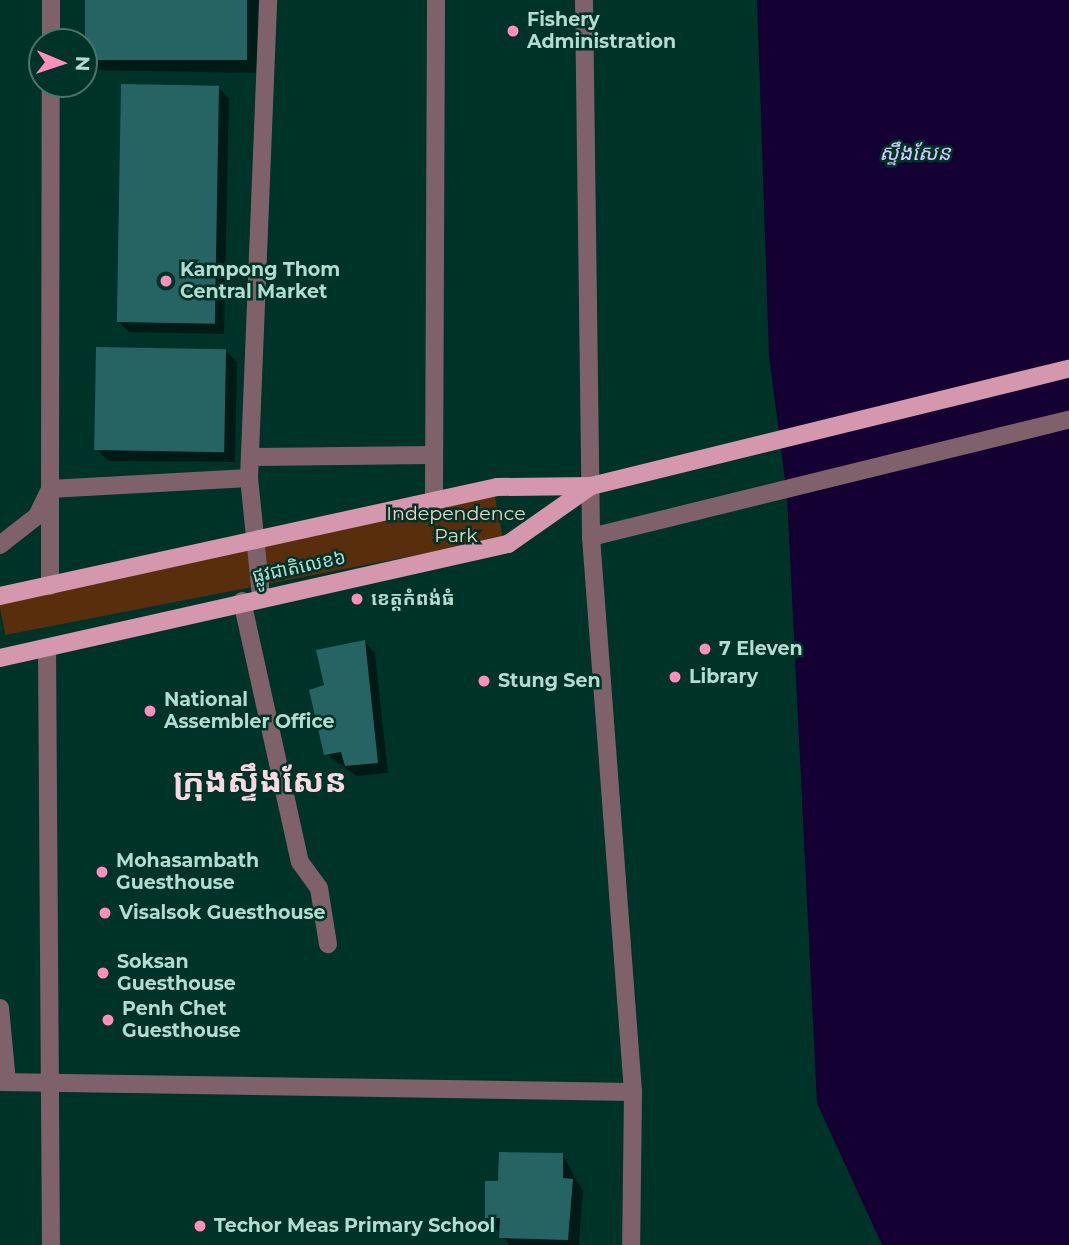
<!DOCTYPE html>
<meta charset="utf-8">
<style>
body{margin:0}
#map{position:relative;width:1069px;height:1245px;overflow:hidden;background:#003328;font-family:Montserrat,"Noto Sans Khmer",sans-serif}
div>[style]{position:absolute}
.green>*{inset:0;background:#582e0d;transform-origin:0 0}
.water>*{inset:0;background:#140032}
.shadow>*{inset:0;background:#0007}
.building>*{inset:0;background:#266363;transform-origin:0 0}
.minor>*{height:18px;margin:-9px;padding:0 9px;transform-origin:9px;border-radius:9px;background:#7f616c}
.major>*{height:18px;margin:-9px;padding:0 9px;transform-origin:9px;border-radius:9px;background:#d497ae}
.dots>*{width:19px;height:19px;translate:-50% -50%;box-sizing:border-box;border:4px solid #003328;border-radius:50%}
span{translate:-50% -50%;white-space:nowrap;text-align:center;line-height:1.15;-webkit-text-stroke:5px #003328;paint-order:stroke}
.poi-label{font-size:19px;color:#b3dcd0;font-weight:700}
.left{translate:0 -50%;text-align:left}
.park-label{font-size:19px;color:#efd4c3}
.street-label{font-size:19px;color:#b3dcd0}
.water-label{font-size:21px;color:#d4c8fd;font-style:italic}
.town-label{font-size:33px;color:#f9d8e3;font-weight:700}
.north{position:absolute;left:28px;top:28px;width:70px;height:70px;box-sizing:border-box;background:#003328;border:2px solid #48776b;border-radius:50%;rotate:92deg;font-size:19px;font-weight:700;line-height:28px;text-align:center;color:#b3dcd0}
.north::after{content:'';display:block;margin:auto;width:24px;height:32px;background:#fe8ebc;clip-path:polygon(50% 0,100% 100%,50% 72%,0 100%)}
</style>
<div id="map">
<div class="green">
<div style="left:494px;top:492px;width:47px;height:507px;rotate:79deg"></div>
</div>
<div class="water">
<div style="clip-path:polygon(757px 0,1069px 0,1069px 1245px,882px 1245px,817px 1103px,787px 496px,769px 355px)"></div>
</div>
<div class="shadow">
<div style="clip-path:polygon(87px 0,258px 0,257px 73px,96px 70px,86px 60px)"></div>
<div style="clip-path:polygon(218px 87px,229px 98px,224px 334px,129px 332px,118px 322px)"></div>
<div style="clip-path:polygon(226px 351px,237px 362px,235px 462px,108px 461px,97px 450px)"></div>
<div style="clip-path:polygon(365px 642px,375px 653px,388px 773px,357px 776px,326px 754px,326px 686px)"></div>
<div style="clip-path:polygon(562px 1154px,583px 1191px,579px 1245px,509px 1245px,487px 1217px,500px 1183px)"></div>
</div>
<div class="building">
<div style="left:85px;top:0;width:162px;height:60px"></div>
<div style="left:121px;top:84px;width:98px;height:238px;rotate:1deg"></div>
<div style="left:96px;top:347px;width:130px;height:103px;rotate:1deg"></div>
<div style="clip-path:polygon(365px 640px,378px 763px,345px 766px,341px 752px,324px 755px,309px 690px,324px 685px,316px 650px)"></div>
<div style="clip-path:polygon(499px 1152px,563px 1153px,563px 1178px,573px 1179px,568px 1240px,499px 1238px,500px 1218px,485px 1218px,485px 1181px,498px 1181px)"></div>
</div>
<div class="minor">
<div style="left:584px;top:0;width:537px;rotate:89.25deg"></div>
<div style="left:591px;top:537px;width:557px;rotate:85.67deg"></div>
<div style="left:633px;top:1092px;width:153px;rotate:90.7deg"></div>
<div style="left:51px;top:42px;width:42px;rotate:-90deg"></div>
<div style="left:250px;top:457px;width:182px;rotate:-0.6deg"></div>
<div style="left:434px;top:500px;width:500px;rotate:-89.77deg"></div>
<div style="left:591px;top:537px;width:492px;rotate:-13.8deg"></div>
<div style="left:0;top:545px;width:47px;rotate:-38.1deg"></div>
<div style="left:37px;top:516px;width:30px;rotate:-64deg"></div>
<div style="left:50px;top:489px;width:405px;rotate:-89.9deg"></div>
<div style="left:50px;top:586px;width:97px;rotate:-90deg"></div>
<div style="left:50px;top:489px;width:199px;rotate:-3.2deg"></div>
<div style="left:261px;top:596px;width:119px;rotate:-95.8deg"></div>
<div style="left:249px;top:478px;width:478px;rotate:-87.7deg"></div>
<div style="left:242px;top:601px;width:267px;rotate:77.5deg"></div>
<div style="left:300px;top:862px;width:32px;rotate:54deg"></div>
<div style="left:319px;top:888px;width:57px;rotate:80.9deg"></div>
<div style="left:47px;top:648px;width:597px;rotate:89.62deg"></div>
<div style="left:0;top:1008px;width:74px;rotate:84.6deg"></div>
<div style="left:0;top:1082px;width:633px;rotate:0.91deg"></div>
</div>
<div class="major">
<div style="left:0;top:596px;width:509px;rotate:-12.37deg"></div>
<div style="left:497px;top:487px;width:94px;rotate:-0.6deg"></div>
<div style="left:591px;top:486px;width:492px;rotate:-13.8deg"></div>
<div style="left:0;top:658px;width:521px;rotate:-12.65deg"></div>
<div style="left:508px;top:544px;width:101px;rotate:-34.9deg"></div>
</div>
<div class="dots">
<div style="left:513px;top:31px;background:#fe8ebc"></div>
<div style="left:166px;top:281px;background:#fe8ebc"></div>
<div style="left:357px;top:599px;background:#fe8ebc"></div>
<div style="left:705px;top:649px;background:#fe8ebc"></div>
<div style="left:675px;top:677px;background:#fe8ebc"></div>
<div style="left:484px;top:681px;background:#fe8ebc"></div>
<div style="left:150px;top:711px;background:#fe8ebc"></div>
<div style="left:102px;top:872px;background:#fe8ebc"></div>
<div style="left:105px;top:913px;background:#fe8ebc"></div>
<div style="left:103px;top:973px;background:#fe8ebc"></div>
<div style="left:108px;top:1020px;background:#fe8ebc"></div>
<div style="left:200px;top:1226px;background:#fe8ebc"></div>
</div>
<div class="poi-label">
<span class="left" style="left:527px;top:31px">Fishery<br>Administration</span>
<span class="left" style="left:180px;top:281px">Kampong Thom<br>Central Market</span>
<span class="left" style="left:371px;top:599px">ខេត្តកំពង់ធំ</span>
<span class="left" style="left:719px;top:649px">7 Eleven</span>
<span class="left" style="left:689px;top:677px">Library</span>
<span class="left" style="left:498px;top:681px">Stung Sen</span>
<span class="left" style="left:164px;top:711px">National<br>Assembler Office</span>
<span class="left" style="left:116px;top:872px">Mohasambath<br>Guesthouse</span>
<span class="left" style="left:119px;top:913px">Visalsok Guesthouse</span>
<span class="left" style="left:117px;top:973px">Soksan<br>Guesthouse</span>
<span class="left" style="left:122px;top:1020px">Penh Chet<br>Guesthouse</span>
<span class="left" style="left:214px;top:1226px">Techor Meas Primary School</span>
</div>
<div class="park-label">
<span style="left:456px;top:525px">Independence<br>Park</span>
</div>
<div class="street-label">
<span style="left:299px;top:567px;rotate:-12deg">ផ្លូវជាតិលេខ៦</span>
</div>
<div class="water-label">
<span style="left:915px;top:153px">ស្ទឹងសែន</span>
</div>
<div class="town-label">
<span style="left:260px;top:781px">ក្រុងស្ទឹងសែន</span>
</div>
<div class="north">N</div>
</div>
